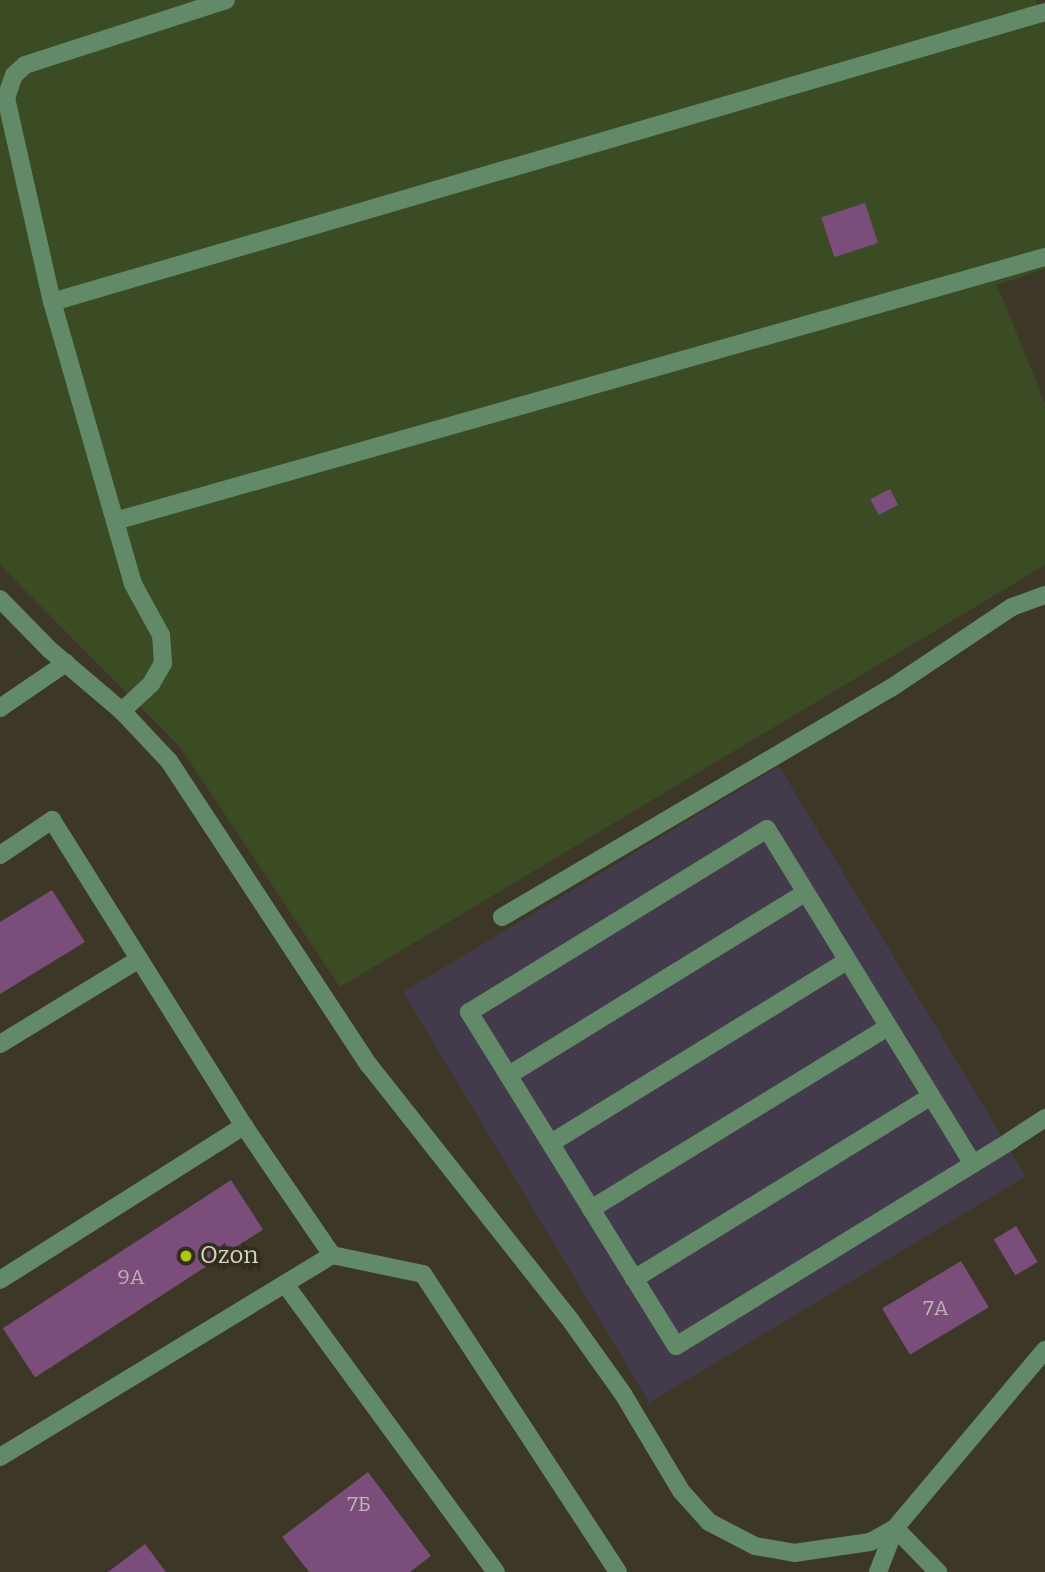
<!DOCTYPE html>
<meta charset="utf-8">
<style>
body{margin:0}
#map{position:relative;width:1045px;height:1572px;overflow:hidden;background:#3c3727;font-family:Bitter,serif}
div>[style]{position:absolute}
.industrial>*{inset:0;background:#433b4c;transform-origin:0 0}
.green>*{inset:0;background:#3b4c25}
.building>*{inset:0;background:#7b4d7a;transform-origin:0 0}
.minor>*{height:18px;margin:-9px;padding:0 9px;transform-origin:9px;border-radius:9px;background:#628a69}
.dots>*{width:19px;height:19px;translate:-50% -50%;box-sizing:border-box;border:4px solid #322d1d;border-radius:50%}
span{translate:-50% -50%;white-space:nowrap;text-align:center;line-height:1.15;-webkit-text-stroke:7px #322d1d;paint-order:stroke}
.number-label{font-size:21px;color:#beb1b4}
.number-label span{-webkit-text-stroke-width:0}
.poi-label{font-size:24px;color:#d5d2c8}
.left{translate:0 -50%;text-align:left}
</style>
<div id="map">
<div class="industrial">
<div style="left:779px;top:766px;width:479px;height:439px;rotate:59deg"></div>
</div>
<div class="green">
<div style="clip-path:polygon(0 0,1035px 0,1045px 19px,1045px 269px,997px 285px,1045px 403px,1045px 565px,340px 987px,180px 747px,0 565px)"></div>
</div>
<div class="building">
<div style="left:865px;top:203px;width:42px;height:46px;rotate:72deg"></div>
<div style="left:890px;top:489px;width:18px;height:22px;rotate:63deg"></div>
<div style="clip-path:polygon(52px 890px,85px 942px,0 994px,0 922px)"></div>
<div style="left:231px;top:1180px;width:59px;height:272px;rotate:57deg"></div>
<div style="left:1016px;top:1226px;width:42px;height:26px;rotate:59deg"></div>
<div style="left:961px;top:1261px;width:54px;height:92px;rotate:59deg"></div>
<div style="clip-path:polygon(368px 1472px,431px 1556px,410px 1572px,309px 1572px,282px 1537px)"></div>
<div style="clip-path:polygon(145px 1544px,166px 1572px,108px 1572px)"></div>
</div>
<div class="minor">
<div style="left:52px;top:302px;width:1034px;rotate:-16.28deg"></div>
<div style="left:115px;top:521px;width:967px;rotate:-15.85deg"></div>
<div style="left:0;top:599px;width:71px;rotate:45.6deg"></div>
<div style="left:50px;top:650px;width:94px;rotate:40.3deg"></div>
<div style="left:122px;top:711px;width:69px;rotate:46.8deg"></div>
<div style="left:169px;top:761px;width:364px;rotate:56.7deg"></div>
<div style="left:369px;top:1065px;width:326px;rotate:51.7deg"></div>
<div style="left:571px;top:1321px;width:90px;rotate:54.5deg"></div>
<div style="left:623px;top:1394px;width:113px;rotate:59.1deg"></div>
<div style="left:681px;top:1491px;width:42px;rotate:47.9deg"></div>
<div style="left:709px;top:1522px;width:52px;rotate:27.6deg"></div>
<div style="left:755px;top:1546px;width:40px;rotate:10deg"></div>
<div style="left:794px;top:1553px;width:77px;rotate:-8.2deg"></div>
<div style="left:870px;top:1542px;width:29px;rotate:-29deg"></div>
<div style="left:895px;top:1528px;width:233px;rotate:-49.9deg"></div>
<div style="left:0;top:708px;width:80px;rotate:-34.3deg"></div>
<div style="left:122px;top:711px;width:40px;rotate:-43deg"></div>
<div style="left:151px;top:684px;width:24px;rotate:-60deg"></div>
<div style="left:163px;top:663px;width:28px;rotate:-94deg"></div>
<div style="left:161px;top:635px;width:58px;rotate:-118.8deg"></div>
<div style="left:133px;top:584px;width:293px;rotate:-106deg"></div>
<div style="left:52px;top:302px;width:209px;rotate:-102.7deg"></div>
<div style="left:6px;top:98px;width:24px;rotate:-71deg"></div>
<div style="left:14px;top:75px;width:15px;rotate:-42deg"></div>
<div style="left:25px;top:65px;width:211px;rotate:-17.9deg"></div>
<div style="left:0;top:855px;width:63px;rotate:-33.9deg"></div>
<div style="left:52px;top:820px;width:361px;rotate:57.9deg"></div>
<div style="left:502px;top:917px;width:451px;rotate:-30.5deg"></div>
<div style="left:891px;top:688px;width:146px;rotate:-33.8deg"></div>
<div style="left:1012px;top:607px;width:35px;rotate:-20deg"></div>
<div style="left:0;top:1044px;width:163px;rotate:-31.4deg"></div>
<div style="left:509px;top:1075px;width:347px;rotate:-31.6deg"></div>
<div style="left:551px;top:1143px;width:347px;rotate:-31.6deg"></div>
<div style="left:973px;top:1164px;width:393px;rotate:-121.6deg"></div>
<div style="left:767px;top:829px;width:350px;rotate:148.4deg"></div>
<div style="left:469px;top:1012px;width:393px;rotate:58.2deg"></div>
<div style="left:676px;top:1346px;width:392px;rotate:-31.5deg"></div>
<div style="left:1010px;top:1141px;width:42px;rotate:-33.3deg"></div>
<div style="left:591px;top:1209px;width:348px;rotate:-31.5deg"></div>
<div style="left:634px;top:1279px;width:349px;rotate:-31.6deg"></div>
<div style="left:0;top:1280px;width:289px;rotate:-32.3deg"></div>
<div style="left:244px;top:1126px;width:156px;rotate:55.7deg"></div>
<div style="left:285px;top:1284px;width:357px;rotate:53.8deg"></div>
<div style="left:0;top:1457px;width:389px;rotate:-31.3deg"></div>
<div style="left:332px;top:1255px;width:93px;rotate:11.8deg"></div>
<div style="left:423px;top:1274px;width:356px;rotate:56.8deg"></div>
<div style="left:878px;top:1572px;width:47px;rotate:-68.9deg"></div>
<div style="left:895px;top:1528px;width:62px;rotate:45.7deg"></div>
</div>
<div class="dots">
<div style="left:186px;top:1256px;background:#acc612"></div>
</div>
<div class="number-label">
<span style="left:131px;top:1277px">9А</span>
<span style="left:936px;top:1308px">7А</span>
<span style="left:359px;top:1504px">7Б</span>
</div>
<div class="poi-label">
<span class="left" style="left:200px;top:1256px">Ozon</span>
</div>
</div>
